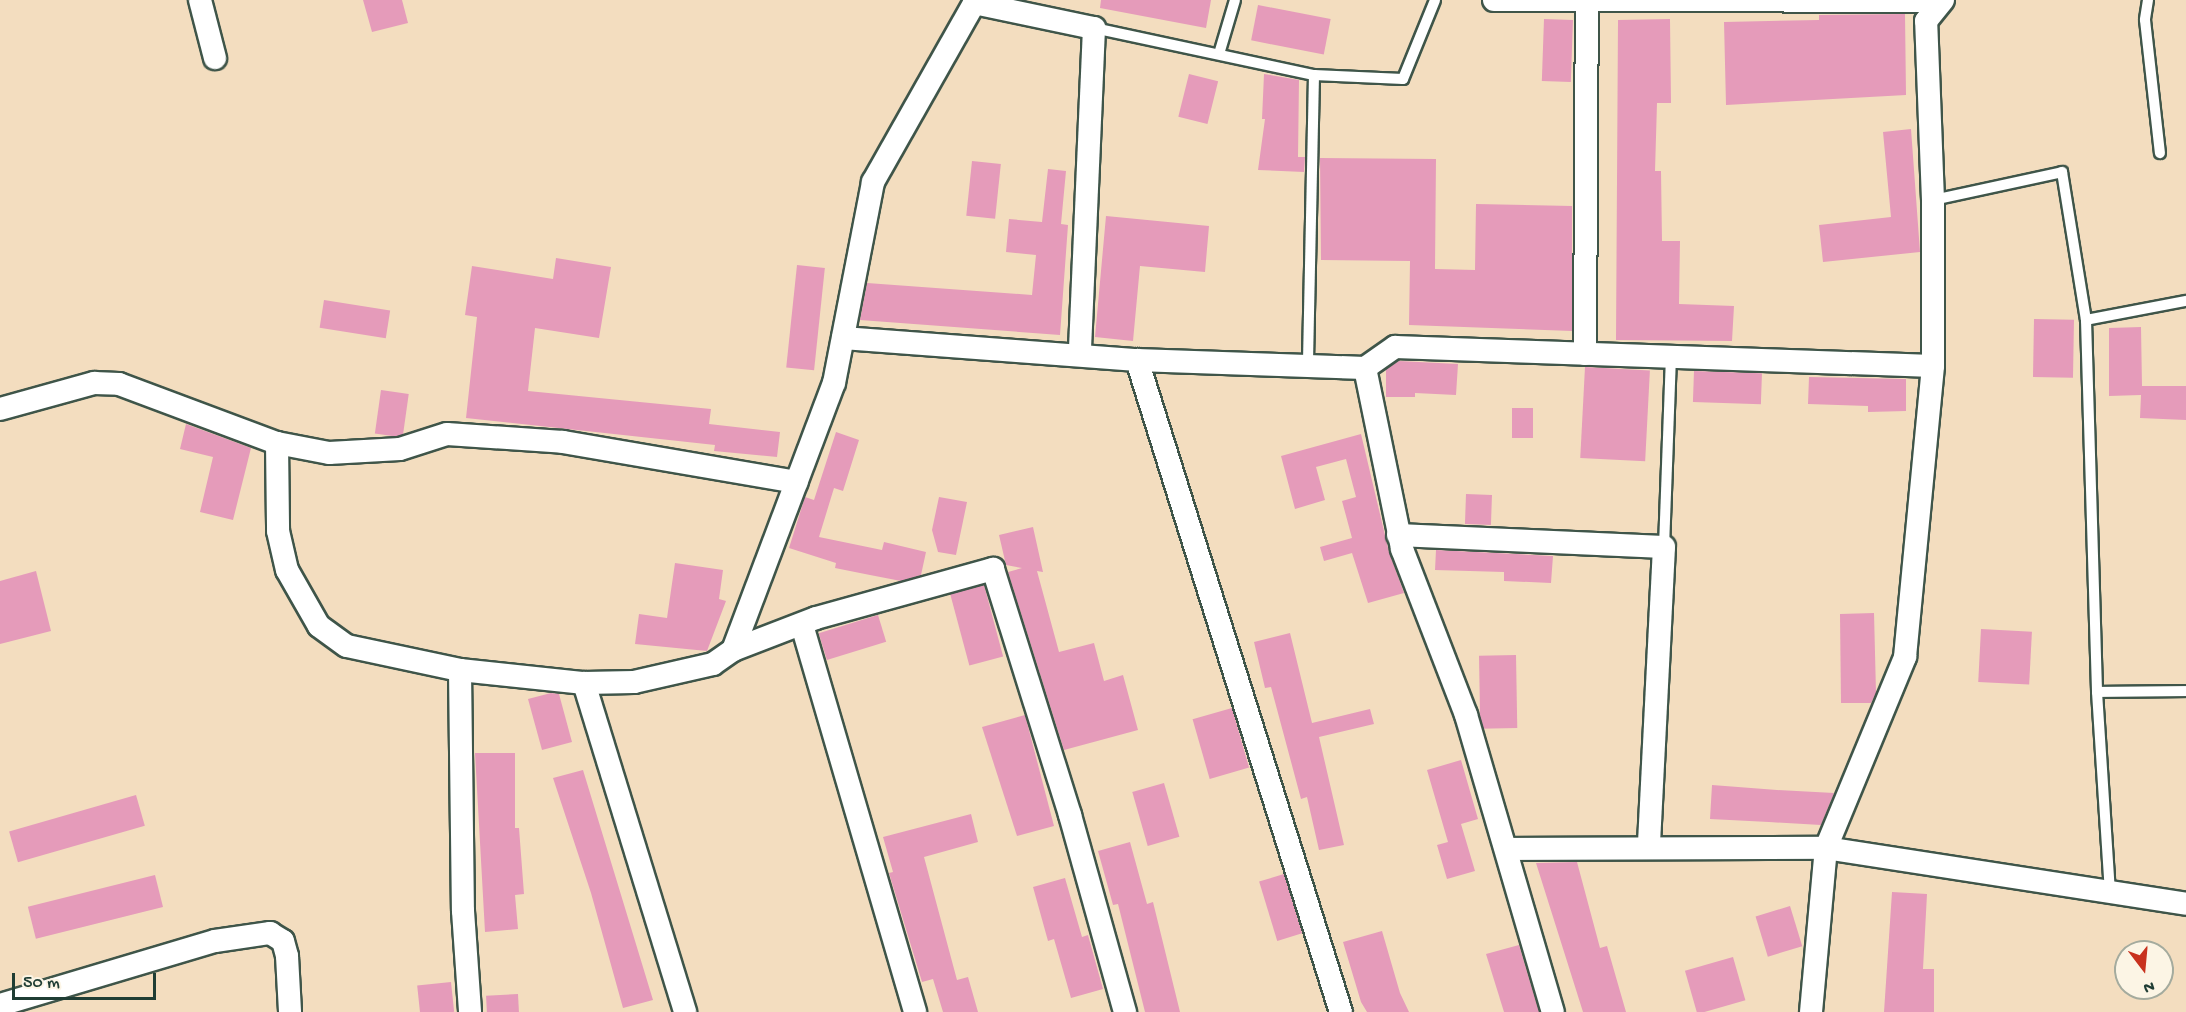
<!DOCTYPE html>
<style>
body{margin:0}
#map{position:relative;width:2186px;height:1012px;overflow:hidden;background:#f3ddbf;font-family:"Gochi Hand",sans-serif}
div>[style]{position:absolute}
.building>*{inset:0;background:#e59bba;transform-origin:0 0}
.roads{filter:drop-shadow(2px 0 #3f5549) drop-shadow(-2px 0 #3f5549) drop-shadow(0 2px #3f5549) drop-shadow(0 -2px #3f5549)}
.service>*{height:10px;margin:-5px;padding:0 5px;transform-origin:5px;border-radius:5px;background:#fff}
.minor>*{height:22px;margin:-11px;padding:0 11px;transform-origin:11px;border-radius:11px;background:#fff}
span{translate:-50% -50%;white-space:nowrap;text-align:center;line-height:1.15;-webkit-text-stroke:5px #fcf5e5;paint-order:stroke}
.north{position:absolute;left:2114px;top:940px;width:60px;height:60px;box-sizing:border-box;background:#fcf5e5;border:2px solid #a4ab9e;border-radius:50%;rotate:164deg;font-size:16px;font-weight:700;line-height:24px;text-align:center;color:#1f3d34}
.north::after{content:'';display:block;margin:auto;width:21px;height:27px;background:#c8321e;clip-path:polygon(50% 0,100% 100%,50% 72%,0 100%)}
.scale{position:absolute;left:12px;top:973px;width:144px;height:27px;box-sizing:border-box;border:3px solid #1f3d34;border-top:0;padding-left:8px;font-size:18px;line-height:21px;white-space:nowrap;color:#1f3d34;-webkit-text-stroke:4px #fcf5e5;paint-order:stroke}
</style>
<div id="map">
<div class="building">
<div style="clip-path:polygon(363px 0,402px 0,408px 23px,372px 32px)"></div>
<div style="clip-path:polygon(1101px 0,1211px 0,1206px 28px,1100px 8px)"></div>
<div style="left:1258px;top:5px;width:74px;height:36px;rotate:11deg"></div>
<div style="clip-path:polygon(1905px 14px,1906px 95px,1726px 105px,1724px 22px,1819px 20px,1819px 15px)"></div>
<div style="left:1544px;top:19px;width:29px;height:62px;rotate:2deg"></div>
<div style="clip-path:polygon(1670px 19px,1671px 103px,1657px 103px,1655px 171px,1661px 171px,1662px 241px,1680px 241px,1679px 304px,1734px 306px,1732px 341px,1616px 340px,1618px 20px)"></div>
<div style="left:1189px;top:74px;width:30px;height:44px;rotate:14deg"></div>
<div style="clip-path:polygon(1264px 74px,1299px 80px,1298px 157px,1305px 157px,1304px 172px,1258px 170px,1265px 119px,1262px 119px)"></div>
<div style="clip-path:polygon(1911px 129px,1920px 252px,1823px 262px,1819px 225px,1891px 217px,1883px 132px)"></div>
<div style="clip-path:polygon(1320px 158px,1436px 159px,1435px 269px,1475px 270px,1476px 204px,1572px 206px,1572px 331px,1409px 325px,1410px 261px,1321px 260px)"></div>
<div style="left:972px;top:161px;width:29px;height:55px;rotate:6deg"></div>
<div style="clip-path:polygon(1048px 169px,1066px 171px,1061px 224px,1068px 225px,1060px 335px,860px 320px,867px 283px,1032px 295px,1036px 255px,1006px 252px,1009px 219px,1042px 222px)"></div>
<div style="clip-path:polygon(1106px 216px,1209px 226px,1205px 272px,1140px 266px,1133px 341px,1095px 337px)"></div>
<div style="clip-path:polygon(556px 258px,611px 267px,599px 338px,535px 328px,528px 391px,711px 409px,709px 424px,780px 432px,777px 457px,714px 451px,715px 445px,466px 418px,477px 317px,465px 315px,472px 266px,553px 279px)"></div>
<div style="left:797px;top:265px;width:28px;height:103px;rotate:6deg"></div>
<div style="left:324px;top:300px;width:67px;height:28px;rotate:9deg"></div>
<div style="left:2034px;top:319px;width:40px;height:58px;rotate:1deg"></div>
<div style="clip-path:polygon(2141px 327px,2142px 386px,2186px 386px,2186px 420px,2140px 418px,2141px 395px,2109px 396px,2109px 328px)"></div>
<div style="clip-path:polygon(1399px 361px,1458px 364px,1456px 395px,1415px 393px,1415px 397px,1386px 397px,1386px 369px)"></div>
<div style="left:1585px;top:367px;width:65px;height:91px;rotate:3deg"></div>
<div style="left:1694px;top:371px;width:68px;height:31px;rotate:2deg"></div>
<div style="clip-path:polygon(1809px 377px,1906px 379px,1906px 411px,1868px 412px,1868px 406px,1808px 404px)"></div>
<div style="left:381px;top:390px;width:28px;height:44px;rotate:8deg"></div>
<div style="left:1512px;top:408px;width:21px;height:30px"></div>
<div style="clip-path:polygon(186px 424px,251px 448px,233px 520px,200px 512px,213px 457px,180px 449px)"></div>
<div style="clip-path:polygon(836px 432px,859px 440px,843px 491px,834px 488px,819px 537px,882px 550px,884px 542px,926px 552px,921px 575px,901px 581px,870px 575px,835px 568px,836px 563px,789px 548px,805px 497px,814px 500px)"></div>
<div style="clip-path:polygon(1361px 434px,1389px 552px,1404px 593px,1368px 603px,1352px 553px,1324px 561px,1320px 547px,1352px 538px,1342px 501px,1356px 497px,1346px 459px,1316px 467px,1325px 500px,1295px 509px,1281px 456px)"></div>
<div style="left:1466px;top:494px;width:26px;height:30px;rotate:2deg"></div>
<div style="clip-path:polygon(939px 497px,967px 502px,956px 555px,938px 552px,932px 530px)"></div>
<div style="clip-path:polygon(1033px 527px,1043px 572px,1037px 571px,1059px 652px,1094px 643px,1104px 681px,1123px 675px,1138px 730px,1064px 750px,1008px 572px,1022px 568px,1006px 565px,999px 535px)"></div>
<div style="clip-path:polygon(1436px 550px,1553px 556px,1551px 583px,1504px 581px,1504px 572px,1435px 570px)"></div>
<div style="clip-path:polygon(675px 563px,723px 570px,719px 599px,726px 601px,707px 651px,635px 644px,639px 614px,667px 618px)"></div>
<div style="clip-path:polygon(36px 571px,51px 631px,0 644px,0 581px)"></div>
<div style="left:984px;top:585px;width:74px;height:35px;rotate:75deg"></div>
<div style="clip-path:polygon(1874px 613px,1876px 693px,1871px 703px,1841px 703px,1840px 614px)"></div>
<div style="left:878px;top:615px;width:28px;height:62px;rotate:73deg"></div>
<div style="left:1981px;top:629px;width:51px;height:53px;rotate:3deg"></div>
<div style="clip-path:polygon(1290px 633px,1312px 723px,1370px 709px,1374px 724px,1319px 737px,1344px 845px,1319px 850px,1307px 797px,1301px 799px,1271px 687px,1265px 688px,1254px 642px)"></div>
<div style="left:1516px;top:655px;width:73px;height:37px;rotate:89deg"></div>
<div style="clip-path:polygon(551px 693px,559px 694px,572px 742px,542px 750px,528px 699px)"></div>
<div style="left:1232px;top:708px;width:62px;height:41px;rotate:74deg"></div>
<div style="clip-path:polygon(1025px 715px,1054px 826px,1017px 836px,982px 727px)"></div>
<div style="clip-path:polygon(475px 753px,515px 753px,515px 828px,519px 828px,524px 894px,515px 895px,518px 929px,485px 932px)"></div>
<div style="clip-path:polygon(1461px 760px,1478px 819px,1461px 824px,1475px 871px,1447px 879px,1437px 845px,1448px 842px,1427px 770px)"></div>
<div style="clip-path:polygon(583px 770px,653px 1000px,623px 1008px,591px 893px,553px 778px)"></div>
<div style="left:1164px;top:783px;width:56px;height:33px;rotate:74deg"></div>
<div style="clip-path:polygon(1712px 785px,1777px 790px,1834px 793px,1821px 825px,1769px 822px,1710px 819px)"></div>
<div style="left:136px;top:795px;width:32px;height:132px;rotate:74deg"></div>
<div style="clip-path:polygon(971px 814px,978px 842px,924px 857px,957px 980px,968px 977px,978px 1012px,943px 1012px,933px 979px,922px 982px,889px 873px,893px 872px,883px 837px)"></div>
<div style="clip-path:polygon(1130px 842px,1147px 904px,1153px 902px,1180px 1012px,1145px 1012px,1118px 904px,1113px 905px,1098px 851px)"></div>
<div style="clip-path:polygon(1577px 862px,1600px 948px,1607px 946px,1626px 1012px,1583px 1012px,1536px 863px)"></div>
<div style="left:1284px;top:874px;width:62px;height:26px;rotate:73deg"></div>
<div style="left:155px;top:875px;width:33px;height:131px;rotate:76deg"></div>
<div style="clip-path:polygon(1065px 878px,1082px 937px,1088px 935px,1103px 989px,1071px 998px,1054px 939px,1048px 941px,1033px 887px)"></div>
<div style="clip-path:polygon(1892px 892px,1927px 894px,1923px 969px,1934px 969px,1934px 1012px,1884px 1012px)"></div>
<div style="left:1790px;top:906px;width:42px;height:36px;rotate:73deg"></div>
<div style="clip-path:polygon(1382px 931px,1400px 993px,1409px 1012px,1367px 1012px,1361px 1002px,1343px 942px)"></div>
<div style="clip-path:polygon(1519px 945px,1539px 1012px,1504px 1012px,1486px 954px)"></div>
<div style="left:1733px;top:957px;width:45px;height:50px;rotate:74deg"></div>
<div style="left:451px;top:982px;width:30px;height:34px;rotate:84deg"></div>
<div style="left:518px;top:994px;width:18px;height:32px;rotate:87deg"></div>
</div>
<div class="roads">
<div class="service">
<div style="left:2148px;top:0;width:20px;rotate:99deg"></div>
<div style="left:2145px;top:20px;width:134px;rotate:83.6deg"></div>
<div style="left:1094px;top:28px;width:225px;rotate:12.1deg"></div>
<div style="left:1314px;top:75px;width:291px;rotate:91.2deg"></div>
<div style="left:1219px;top:54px;width:56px;rotate:-73.5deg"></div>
<div style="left:1314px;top:75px;width:89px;rotate:2.6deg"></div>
<div style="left:1403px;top:79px;width:85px;rotate:-67.9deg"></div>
<div style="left:1933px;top:200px;width:132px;rotate:-12.2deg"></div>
<div style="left:2062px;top:172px;width:150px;rotate:80.8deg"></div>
<div style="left:2086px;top:320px;width:372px;rotate:88.3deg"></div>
<div style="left:2097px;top:692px;width:200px;rotate:86.3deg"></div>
<div style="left:2086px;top:320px;width:102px;rotate:-10.8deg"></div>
<div style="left:1664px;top:547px;width:190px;rotate:-87.9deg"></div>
<div style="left:2097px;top:692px;width:89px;rotate:-0.6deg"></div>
</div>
<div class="minor">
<div style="left:200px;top:0;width:60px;rotate:75.5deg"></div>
<div style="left:1494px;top:0;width:447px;rotate:0.1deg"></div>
<div style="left:974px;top:3px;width:123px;rotate:11.8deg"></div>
<div style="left:1094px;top:28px;width:327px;rotate:92.5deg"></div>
<div style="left:843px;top:338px;width:295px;rotate:4.3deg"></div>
<div style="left:1137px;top:360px;width:228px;rotate:2deg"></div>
<div style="left:1365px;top:368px;width:37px;rotate:-35deg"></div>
<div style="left:1395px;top:347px;width:538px;rotate:2.02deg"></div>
<div style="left:1585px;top:354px;width:353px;rotate:-89.7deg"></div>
<div style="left:1137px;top:360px;width:683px;rotate:72.63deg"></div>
<div style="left:1365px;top:368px;width:185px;rotate:78.4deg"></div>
<div style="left:1402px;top:549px;width:178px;rotate:68.9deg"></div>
<div style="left:1466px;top:715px;width:309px;rotate:73.7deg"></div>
<div style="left:0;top:409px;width:98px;rotate:-15.5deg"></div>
<div style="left:94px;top:383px;width:25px;rotate:2deg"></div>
<div style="left:119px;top:384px;width:169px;rotate:20.5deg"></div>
<div style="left:277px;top:443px;width:53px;rotate:10.9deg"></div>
<div style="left:329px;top:453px;width:71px;rotate:-3.2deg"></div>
<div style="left:400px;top:449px;width:49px;rotate:-17.7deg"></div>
<div style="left:447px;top:434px;width:116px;rotate:3.9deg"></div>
<div style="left:563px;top:442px;width:237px;rotate:9.7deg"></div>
<div style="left:277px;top:443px;width:88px;rotate:89.3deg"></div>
<div style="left:278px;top:531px;width:40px;rotate:77deg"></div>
<div style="left:287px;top:570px;width:64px;rotate:60.3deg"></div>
<div style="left:319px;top:626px;width:34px;rotate:36deg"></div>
<div style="left:347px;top:646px;width:116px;rotate:12deg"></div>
<div style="left:460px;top:670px;width:125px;rotate:6deg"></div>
<div style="left:584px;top:683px;width:50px;rotate:-1.1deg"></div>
<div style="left:634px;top:682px;width:81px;rotate:-12.8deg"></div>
<div style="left:713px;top:664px;width:24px;rotate:-35deg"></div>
<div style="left:733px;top:650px;width:285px;rotate:-69.3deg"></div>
<div style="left:834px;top:383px;width:205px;rotate:-79deg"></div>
<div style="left:873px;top:182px;width:209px;rotate:-60.5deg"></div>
<div style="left:1398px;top:535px;width:266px;rotate:2.6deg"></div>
<div style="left:1664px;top:547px;width:300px;rotate:92.9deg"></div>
<div style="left:802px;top:625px;width:403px;rotate:73.7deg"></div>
<div style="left:733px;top:650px;width:89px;rotate:-21.1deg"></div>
<div style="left:816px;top:618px;width:184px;rotate:-15.5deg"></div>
<div style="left:993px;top:569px;width:258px;rotate:72.6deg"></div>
<div style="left:1070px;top:815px;width:205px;rotate:74.4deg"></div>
<div style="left:460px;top:670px;width:241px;rotate:89.3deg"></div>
<div style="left:463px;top:911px;width:101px;rotate:86deg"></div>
<div style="left:584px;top:683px;width:344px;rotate:72.9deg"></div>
<div style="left:1506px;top:849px;width:320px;rotate:-0.2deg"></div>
<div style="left:1826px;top:848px;width:364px;rotate:8.8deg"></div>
<div style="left:0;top:1005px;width:224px;rotate:-16.6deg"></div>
<div style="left:215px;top:941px;width:56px;rotate:-8.3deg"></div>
<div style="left:270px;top:933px;width:15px;rotate:32deg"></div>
<div style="left:283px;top:941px;width:16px;rotate:75deg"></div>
<div style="left:287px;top:956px;width:56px;rotate:86.9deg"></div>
<div style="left:1811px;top:1012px;width:165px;rotate:-84.8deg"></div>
<div style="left:1826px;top:848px;width:207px;rotate:-67.5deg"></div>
<div style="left:1905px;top:657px;width:292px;rotate:-84.5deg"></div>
<div style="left:1933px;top:366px;width:166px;rotate:-90deg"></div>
<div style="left:1933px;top:200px;width:179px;rotate:-92.2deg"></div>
<div style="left:1926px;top:21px;width:27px;rotate:-51deg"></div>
</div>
</div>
<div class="north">N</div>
<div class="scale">50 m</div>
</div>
